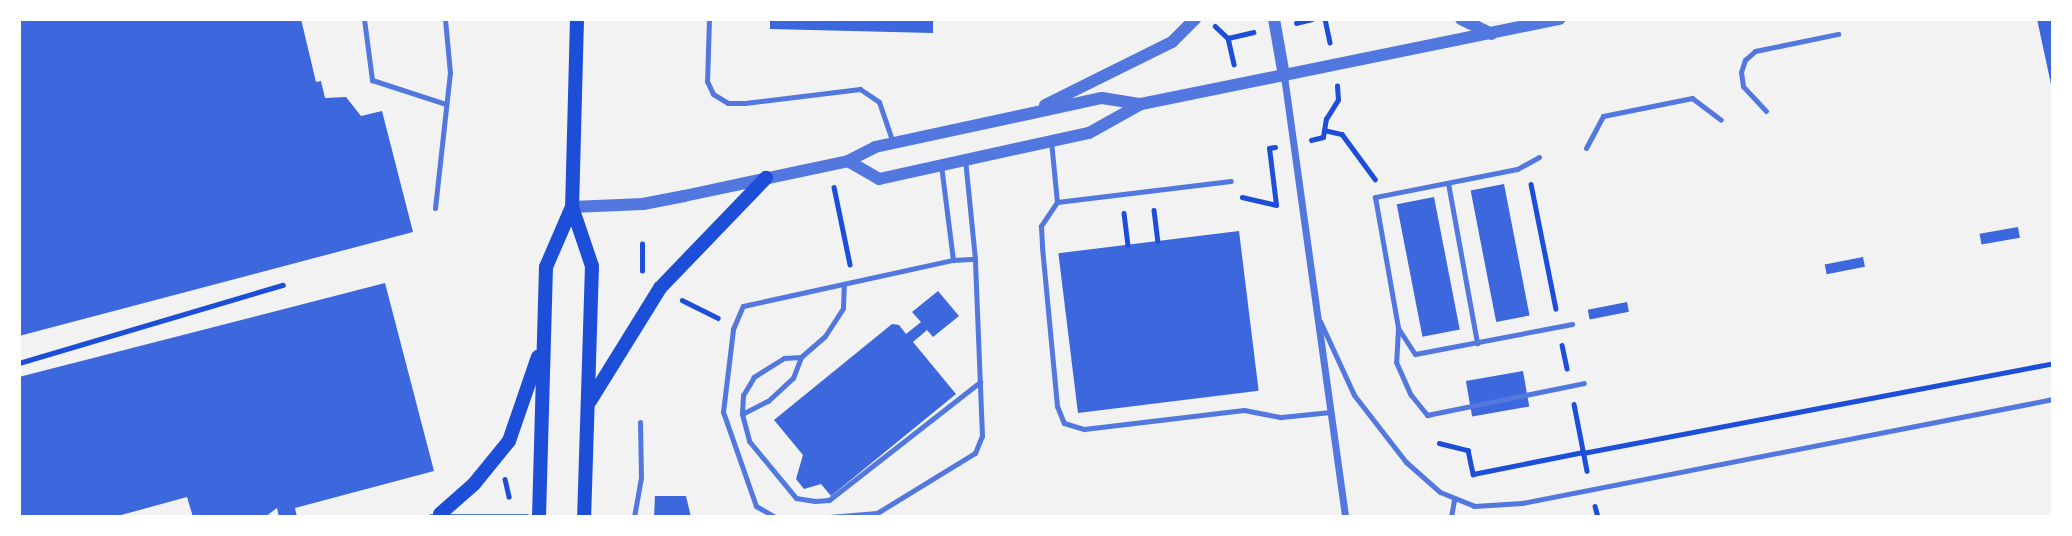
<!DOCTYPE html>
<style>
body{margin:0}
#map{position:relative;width:2072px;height:536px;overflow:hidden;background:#f2f2f2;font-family:Spectral,serif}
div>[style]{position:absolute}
.building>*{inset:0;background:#3d67dc;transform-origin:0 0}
.path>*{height:4.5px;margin:-2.25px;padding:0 2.25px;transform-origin:2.25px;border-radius:2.25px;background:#1d4ed8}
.service>*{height:5px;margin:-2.5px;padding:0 2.5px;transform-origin:2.5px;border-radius:2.5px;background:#5277de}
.minor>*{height:7px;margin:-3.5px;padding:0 3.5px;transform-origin:3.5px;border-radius:3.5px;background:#5277de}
.tertiary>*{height:12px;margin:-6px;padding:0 6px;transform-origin:6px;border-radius:6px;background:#5277de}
.secondary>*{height:14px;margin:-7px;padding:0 7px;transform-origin:7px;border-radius:7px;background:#1d4ed8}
span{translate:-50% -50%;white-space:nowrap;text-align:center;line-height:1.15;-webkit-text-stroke:6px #fff;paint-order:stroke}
.frame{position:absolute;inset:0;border:21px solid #fff;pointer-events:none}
</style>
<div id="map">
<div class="building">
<div style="clip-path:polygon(19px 19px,301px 19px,316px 82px,321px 81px,325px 98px,346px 97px,361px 116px,382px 111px,413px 232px,19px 336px)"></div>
<div style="clip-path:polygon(770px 19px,933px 19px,933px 33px,770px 29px)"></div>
<div style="clip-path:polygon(2037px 19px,2053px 19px,2053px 89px,2052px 89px)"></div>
<div style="left:1504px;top:184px;width:134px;height:34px;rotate:79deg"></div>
<div style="left:1434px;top:197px;width:135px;height:38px;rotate:79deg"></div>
<div style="left:2018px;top:227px;width:11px;height:39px;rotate:80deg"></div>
<div style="left:1239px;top:231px;width:161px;height:182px;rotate:83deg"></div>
<div style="left:1863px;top:257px;width:10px;height:39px;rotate:79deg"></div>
<div style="clip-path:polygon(385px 283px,434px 471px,295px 508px,297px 517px,279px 517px,277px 508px,265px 517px,193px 517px,187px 497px,114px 517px,19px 517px,19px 377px)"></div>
<div style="clip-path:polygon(938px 291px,959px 316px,933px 337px,927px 330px,913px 342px,956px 394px,831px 496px,821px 484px,804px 489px,796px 479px,803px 455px,774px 420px,892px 324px,899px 325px,906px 334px,921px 322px,912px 312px)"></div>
<div style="left:1627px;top:302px;width:10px;height:40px;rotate:79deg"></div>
<div style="left:1523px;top:371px;width:36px;height:58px;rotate:80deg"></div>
<div style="clip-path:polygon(655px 496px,686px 496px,691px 517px,654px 517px)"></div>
</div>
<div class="path">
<div style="left:1325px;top:19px;width:24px;rotate:78deg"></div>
<div style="left:1296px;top:23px;width:16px;rotate:-14deg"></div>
<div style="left:1215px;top:26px;width:18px;rotate:43deg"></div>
<div style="left:1228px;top:38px;width:27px;rotate:77deg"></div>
<div style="left:1228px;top:38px;width:26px;rotate:-13deg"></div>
<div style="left:1324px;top:130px;width:18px;rotate:13deg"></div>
<div style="left:1342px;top:134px;width:56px;rotate:53.7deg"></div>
<div style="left:1311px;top:140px;width:12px;rotate:-14deg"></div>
<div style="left:1323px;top:137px;width:18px;rotate:-81deg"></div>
<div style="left:1326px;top:119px;width:22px;rotate:-58deg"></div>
<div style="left:1338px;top:100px;width:14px;rotate:-94deg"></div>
<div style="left:1531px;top:184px;width:127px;rotate:78.7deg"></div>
<div style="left:834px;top:187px;width:79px;rotate:78.3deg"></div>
<div style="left:1242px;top:197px;width:35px;rotate:13deg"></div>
<div style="left:1276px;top:205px;width:57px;rotate:-97deg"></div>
<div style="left:1269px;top:148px;width:6px;rotate:-9deg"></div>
<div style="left:1154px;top:210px;width:31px;rotate:83deg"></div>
<div style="left:1124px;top:213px;width:32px;rotate:83deg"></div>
<div style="left:642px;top:271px;width:27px;rotate:-90deg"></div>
<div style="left:682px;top:300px;width:40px;rotate:26.6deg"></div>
<div style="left:1562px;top:345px;width:24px;rotate:78deg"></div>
<div style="left:19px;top:363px;width:275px;rotate:-16.5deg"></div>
<div style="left:1574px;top:404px;width:68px;rotate:79deg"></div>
<div style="left:1439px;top:443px;width:30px;rotate:14deg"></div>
<div style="left:1468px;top:450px;width:25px;rotate:78deg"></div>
<div style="left:1473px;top:474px;width:112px;rotate:-11.3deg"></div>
<div style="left:1583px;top:453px;width:479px;rotate:-10.8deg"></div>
<div style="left:505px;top:479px;width:18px;rotate:77deg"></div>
<div style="left:1595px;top:506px;width:11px;rotate:75deg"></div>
</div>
<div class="service">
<div style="left:364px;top:19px;width:62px;rotate:82.5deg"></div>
<div style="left:372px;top:80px;width:78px;rotate:18deg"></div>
<div style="left:709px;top:19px;width:62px;rotate:91.8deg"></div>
<div style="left:707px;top:81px;width:14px;rotate:65deg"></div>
<div style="left:713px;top:94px;width:17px;rotate:31deg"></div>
<div style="left:728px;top:103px;width:17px"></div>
<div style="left:745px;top:103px;width:116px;rotate:-6.9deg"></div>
<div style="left:860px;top:89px;width:23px;rotate:34deg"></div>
<div style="left:879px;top:102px;width:43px;rotate:71.1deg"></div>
<div style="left:1766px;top:111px;width:34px;rotate:-133deg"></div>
<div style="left:1743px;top:86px;width:14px;rotate:-98deg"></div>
<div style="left:1741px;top:72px;width:13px;rotate:-72deg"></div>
<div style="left:1745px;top:60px;width:13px;rotate:-42deg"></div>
<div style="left:1755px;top:51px;width:85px;rotate:-11.6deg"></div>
<div style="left:1051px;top:141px;width:61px;rotate:84.4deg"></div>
<div style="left:1057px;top:202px;width:29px;rotate:124deg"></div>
<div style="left:1041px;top:226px;width:21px;rotate:87deg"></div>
<div style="left:1042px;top:247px;width:160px;rotate:84.6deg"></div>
<div style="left:1057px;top:406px;width:18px;rotate:68deg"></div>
<div style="left:1064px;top:423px;width:21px;rotate:17deg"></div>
<div style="left:1084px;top:429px;width:161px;rotate:-6.8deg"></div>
<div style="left:1244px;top:410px;width:38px;rotate:11deg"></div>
<div style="left:1281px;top:417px;width:50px;rotate:-5.7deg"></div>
<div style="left:1586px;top:148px;width:36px;rotate:-62deg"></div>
<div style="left:1603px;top:116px;width:91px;rotate:-11.4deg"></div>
<div style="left:1692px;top:98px;width:36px;rotate:37deg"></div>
<div style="left:1539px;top:157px;width:25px;rotate:151deg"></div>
<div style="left:1517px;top:169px;width:145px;rotate:168.8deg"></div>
<div style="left:1375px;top:197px;width:133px;rotate:80deg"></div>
<div style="left:1398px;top:328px;width:34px;rotate:93deg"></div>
<div style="left:1396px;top:362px;width:36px;rotate:66deg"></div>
<div style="left:1411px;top:395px;width:26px;rotate:51deg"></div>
<div style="left:1427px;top:415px;width:160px;rotate:-11.5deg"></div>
<div style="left:941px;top:165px;width:96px;rotate:82.8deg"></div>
<div style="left:1448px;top:183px;width:163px;rotate:79.7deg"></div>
<div style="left:1057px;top:202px;width:175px;rotate:-6.9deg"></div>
<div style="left:435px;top:208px;width:136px;rotate:-83.7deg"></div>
<div style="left:450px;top:73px;width:54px;rotate:-95.3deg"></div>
<div style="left:1320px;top:321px;width:81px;rotate:65.3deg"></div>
<div style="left:1354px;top:395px;width:85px;rotate:52.2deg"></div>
<div style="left:1406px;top:462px;width:45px;rotate:41.4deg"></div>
<div style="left:1440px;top:492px;width:37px;rotate:22deg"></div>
<div style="left:1474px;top:506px;width:48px;rotate:-3.6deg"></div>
<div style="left:1522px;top:503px;width:541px;rotate:-11.08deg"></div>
<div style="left:1398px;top:328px;width:31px;rotate:57deg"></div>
<div style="left:1415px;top:354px;width:160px;rotate:-10.8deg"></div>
<div style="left:801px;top:357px;width:17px;rotate:177deg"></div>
<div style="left:784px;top:358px;width:36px;rotate:148deg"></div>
<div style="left:754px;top:377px;width:21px;rotate:121deg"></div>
<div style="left:743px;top:395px;width:19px;rotate:93deg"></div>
<div style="left:742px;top:414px;width:28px;rotate:75deg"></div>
<div style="left:749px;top:441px;width:74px;rotate:50.5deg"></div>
<div style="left:796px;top:498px;width:19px;rotate:9deg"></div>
<div style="left:815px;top:501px;width:14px;rotate:-4deg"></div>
<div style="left:829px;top:500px;width:192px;rotate:-38deg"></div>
<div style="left:742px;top:414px;width:29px;rotate:-27deg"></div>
<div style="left:768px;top:401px;width:34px;rotate:-43deg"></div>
<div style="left:793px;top:378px;width:22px;rotate:-69deg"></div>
<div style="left:801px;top:357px;width:32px;rotate:-41deg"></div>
<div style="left:825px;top:336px;width:33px;rotate:-57deg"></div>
<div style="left:843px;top:308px;width:24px;rotate:-88deg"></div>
<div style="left:634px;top:517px;width:40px;rotate:-80deg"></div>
<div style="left:641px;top:478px;width:56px;rotate:-91deg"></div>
<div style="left:775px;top:517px;width:22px;rotate:-150deg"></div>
<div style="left:756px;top:506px;width:100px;rotate:-109.3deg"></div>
<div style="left:723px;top:412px;width:84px;rotate:-83.1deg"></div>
<div style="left:733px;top:329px;width:25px;rotate:-67deg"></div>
<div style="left:743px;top:306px;width:215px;rotate:-12.4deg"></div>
<div style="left:953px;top:260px;width:22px;rotate:-3deg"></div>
<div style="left:829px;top:517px;width:48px;rotate:-4.8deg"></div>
<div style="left:877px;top:513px;width:115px;rotate:-31.5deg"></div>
<div style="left:975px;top:453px;width:18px;rotate:-68deg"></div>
<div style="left:982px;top:436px;width:177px;rotate:-92.3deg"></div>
<div style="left:975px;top:259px;width:100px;rotate:-95.7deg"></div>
<div style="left:1451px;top:517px;width:17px;rotate:-80deg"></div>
</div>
<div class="minor">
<div style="left:1284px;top:76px;width:445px;rotate:82.1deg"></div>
<div style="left:431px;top:517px;width:95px"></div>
</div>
<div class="tertiary">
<div style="left:1274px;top:19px;width:58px;rotate:80deg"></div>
<div style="left:1461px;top:19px;width:34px;rotate:26deg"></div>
<div style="left:1045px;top:105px;width:142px;rotate:-26.4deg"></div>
<div style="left:1172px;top:42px;width:33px;rotate:-45deg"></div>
<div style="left:848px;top:161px;width:36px;rotate:30deg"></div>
<div style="left:879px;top:179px;width:215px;rotate:-12.4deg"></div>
<div style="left:1089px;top:133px;width:60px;rotate:-29.1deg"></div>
<div style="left:1141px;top:104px;width:427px;rotate:-11.5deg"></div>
<div style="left:572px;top:207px;width:71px;rotate:-2.4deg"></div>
<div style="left:643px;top:204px;width:42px;rotate:-11deg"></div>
<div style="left:684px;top:196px;width:168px;rotate:-12deg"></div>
<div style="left:848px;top:161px;width:30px;rotate:-27deg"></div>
<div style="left:875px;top:147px;width:232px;rotate:-12.2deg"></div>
<div style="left:1102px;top:98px;width:39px;rotate:9deg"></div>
</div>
<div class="secondary">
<div style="left:577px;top:19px;width:188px;rotate:91.5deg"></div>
<div style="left:572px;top:207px;width:62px;rotate:71.3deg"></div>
<div style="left:592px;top:266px;width:251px;rotate:91.8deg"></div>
<div style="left:590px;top:401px;width:133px;rotate:-58.2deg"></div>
<div style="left:660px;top:288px;width:153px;rotate:-46.1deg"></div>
<div style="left:440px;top:514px;width:45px;rotate:-41.4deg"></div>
<div style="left:474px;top:484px;width:55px;rotate:-50.9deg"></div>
<div style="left:509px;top:441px;width:89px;rotate:-71deg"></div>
<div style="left:539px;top:517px;width:250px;rotate:-88.4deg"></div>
<div style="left:546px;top:267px;width:65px;rotate:-66.6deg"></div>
</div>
<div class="frame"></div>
</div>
